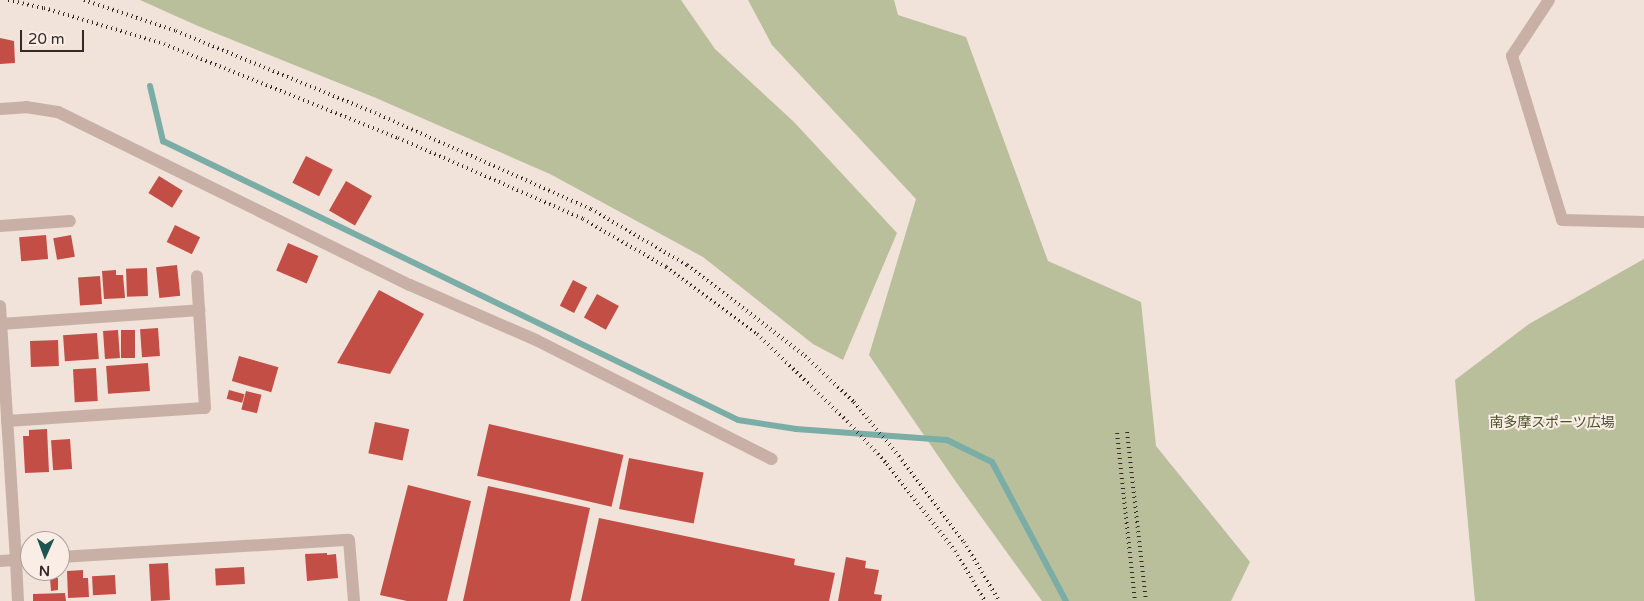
<!DOCTYPE html>
<meta charset="utf-8">
<style>
body{margin:0}
#map{position:relative;width:1644px;height:601px;overflow:hidden;background:#f1e2da;font-family:"Varela Round","Noto Sans JP",sans-serif}
div>[style]{position:absolute}
.green>*{inset:0;background:#b9bf9a}
.stream>*{height:6px;margin:-3px;padding:0 3px;transform-origin:3px;border-radius:3px;background:#7aada6}
.building>*{inset:0;background:#c34e46;transform-origin:0 0}
.service>*{height:12px;margin:-6px;padding:0 6px;transform-origin:6px;border-radius:6px;background:#c8b0a6}
.minor>*{height:12px;margin:-6px;padding:0 6px;transform-origin:6px;border-radius:6px;background:#c8b0a6}
.rail>*{height:4px;margin-top:-2px;transform-origin:0;background:repeating-linear-gradient(90deg,#352927 0 1px,transparent 0 5px)}
span{translate:-50% -50%;white-space:nowrap;text-align:center;line-height:1.15;-webkit-text-stroke:4px #f9ede6;paint-order:stroke}
.park-label{font-size:14px;color:#4b522b}
.north{position:absolute;left:20px;top:531px;width:50px;height:50px;box-sizing:border-box;background:#f9ede6;border:1px solid #ab9f9a;border-radius:50%;rotate:182deg;font-size:14px;font-weight:700;line-height:20px;text-align:center;color:#352927}
.north::after{content:'';display:block;margin:auto;width:18px;height:22px;background:#1e554f;clip-path:polygon(50% 0,100% 100%,50% 72%,0 100%)}
.scale{position:absolute;left:20px;top:30px;width:64px;height:22px;box-sizing:border-box;border:2px solid #352927;border-top:0;padding-left:6px;font-size:15px;line-height:18px;white-space:nowrap;color:#352927;-webkit-text-stroke:4px #f9ede6;paint-order:stroke}
</style>
<div id="map">
<div class="green">
<div style="clip-path:polygon(140px 0,681px 0,715px 49px,794px 122px,897px 233px,843px 360px,813px 344px,703px 257px,550px 174px,376px 98px,198px 26px)"></div>
<div style="clip-path:polygon(748px 0,894px 0,898px 15px,966px 37px,1048px 261px,1141px 302px,1156px 446px,1250px 562px,1231px 601px,1042px 601px,956px 482px,869px 355px,916px 199px,772px 45px)"></div>
<div style="clip-path:polygon(1644px 259px,1644px 601px,1475px 601px,1455px 380px,1529px 324px)"></div>
</div>
<div class="stream">
<div style="left:150px;top:86px;width:57px;rotate:76.7deg"></div>
<div style="left:163px;top:141px;width:639px;rotate:25.88deg"></div>
<div style="left:738px;top:420px;width:59px;rotate:8.8deg"></div>
<div style="left:796px;top:429px;width:151px;rotate:4.2deg"></div>
<div style="left:947px;top:440px;width:50px;rotate:26.1deg"></div>
<div style="left:992px;top:462px;width:157px;rotate:62deg"></div>
</div>
<div class="building">
<div style="clip-path:polygon(0 38px,14px 41px,15px 63px,0 64px)"></div>
<div style="left:306px;top:156px;width:30px;height:30px;rotate:27deg"></div>
<div style="left:159px;top:176px;width:28px;height:20px;rotate:32deg"></div>
<div style="left:346px;top:181px;width:30px;height:34px;rotate:30deg"></div>
<div style="left:175px;top:225px;width:28px;height:19px;rotate:26deg"></div>
<div style="left:46px;top:235px;width:24px;height:27px;rotate:85deg"></div>
<div style="left:71px;top:235px;width:22px;height:18px;rotate:80deg"></div>
<div style="left:288px;top:243px;width:33px;height:30px;rotate:23deg"></div>
<div style="left:177px;top:265px;width:31px;height:21px;rotate:84deg"></div>
<div style="left:147px;top:268px;width:28px;height:21px;rotate:88deg"></div>
<div style="clip-path:polygon(116px 270px,116px 275px,123px 275px,125px 298px,104px 299px,102px 271px)"></div>
<div style="left:100px;top:276px;width:28px;height:22px;rotate:86deg"></div>
<div style="left:573px;top:280px;width:16px;height:29px;rotate:27deg"></div>
<div style="clip-path:polygon(379px 290px,424px 314px,390px 374px,337px 363px)"></div>
<div style="left:597px;top:294px;width:25px;height:27px;rotate:29deg"></div>
<div style="left:158px;top:328px;width:28px;height:18px;rotate:86deg"></div>
<div style="left:118px;top:330px;width:28px;height:15px;rotate:86deg"></div>
<div style="left:121px;top:330px;width:14px;height:28px"></div>
<div style="left:97px;top:333px;width:26px;height:34px;rotate:86deg"></div>
<div style="left:58px;top:340px;width:26px;height:28px;rotate:88deg"></div>
<div style="left:239px;top:356px;width:41px;height:26px;rotate:16deg"></div>
<div style="left:148px;top:363px;width:28px;height:42px;rotate:86deg"></div>
<div style="left:96px;top:368px;width:33px;height:23px;rotate:87deg"></div>
<div style="left:229px;top:390px;width:16px;height:9px;rotate:15deg"></div>
<div style="left:246px;top:391px;width:16px;height:19px;rotate:14deg"></div>
<div style="left:375px;top:422px;width:35px;height:32px;rotate:12deg"></div>
<div style="left:489px;top:424px;width:138px;height:53px;rotate:13deg"></div>
<div style="clip-path:polygon(47px 429px,49px 472px,25px 473px,23px 436px,29px 436px,29px 430px)"></div>
<div style="left:70px;top:439px;width:30px;height:19px;rotate:86deg"></div>
<div style="left:629px;top:458px;width:76px;height:52px;rotate:11deg"></div>
<div style="clip-path:polygon(408px 485px,471px 501px,447px 601px,407px 601px,380px 595px)"></div>
<div style="clip-path:polygon(488px 486px,590px 508px,570px 601px,463px 601px)"></div>
<div style="clip-path:polygon(599px 518px,795px 559px,794px 565px,835px 573px,829px 601px,581px 601px)"></div>
<div style="clip-path:polygon(327px 553px,327px 555px,336px 554px,338px 578px,307px 581px,305px 554px)"></div>
<div style="clip-path:polygon(846px 557px,866px 561px,865px 568px,879px 570px,874px 594px,882px 595px,881px 601px,838px 601px)"></div>
<div style="left:168px;top:563px;width:37px;height:19px;rotate:87deg"></div>
<div style="left:244px;top:567px;width:17px;height:29px;rotate:87deg"></div>
<div style="clip-path:polygon(83px 570px,83px 578px,88px 578px,89px 597px,68px 598px,67px 571px)"></div>
<div style="left:115px;top:575px;width:19px;height:23px;rotate:87deg"></div>
<div style="clip-path:polygon(50px 578px,58px 578px,58px 590px,51px 591px)"></div>
<div style="clip-path:polygon(65px 593px,66px 601px,33px 601px,33px 594px)"></div>
</div>
<div class="service">
<div style="left:1549px;top:0;width:67px;rotate:123.5deg"></div>
<div style="left:1512px;top:56px;width:171px;rotate:73deg"></div>
<div style="left:1562px;top:220px;width:82px;rotate:1.4deg"></div>
</div>
<div class="minor">
<div style="left:0;top:109px;width:26px;rotate:-4deg"></div>
<div style="left:26px;top:107px;width:32px;rotate:9deg"></div>
<div style="left:58px;top:112px;width:392px;rotate:26.2deg"></div>
<div style="left:410px;top:285px;width:137px;rotate:23.6deg"></div>
<div style="left:536px;top:340px;width:264px;rotate:26.8deg"></div>
<div style="left:0;top:226px;width:70px;rotate:-4.1deg"></div>
<div style="left:0;top:306px;width:255px;rotate:86.4deg"></div>
<div style="left:16px;top:560px;width:14px;rotate:-4deg"></div>
<div style="left:1px;top:324px;width:199px;rotate:-4deg"></div>
<div style="left:7px;top:421px;width:198px;rotate:-3.8deg"></div>
<div style="left:205px;top:408px;width:132px;rotate:-93.5deg"></div>
<div style="left:60px;top:557px;width:289px;rotate:-3.4deg"></div>
<div style="left:349px;top:540px;width:61px;rotate:85.3deg"></div>
<div style="left:0;top:561px;width:16px;rotate:-4deg"></div>
<div style="left:16px;top:560px;width:41px;rotate:87.2deg"></div>
</div>
<div class="rail">
<div style="left:8px;top:0;width:37px;rotate:13deg"></div>
<div style="left:44px;top:8px;width:125px;rotate:16.7deg"></div>
<div style="left:164px;top:44px;width:252px;rotate:21.9deg"></div>
<div style="left:398px;top:138px;width:202px;rotate:23.6deg"></div>
<div style="left:583px;top:219px;width:96px;rotate:30deg"></div>
<div style="left:666px;top:267px;width:113px;rotate:36.4deg"></div>
<div style="left:757px;top:334px;width:125px;rotate:44deg"></div>
<div style="left:847px;top:421px;width:59px;rotate:47.1deg"></div>
<div style="left:887px;top:464px;width:110px;rotate:52deg"></div>
<div style="left:955px;top:551px;width:58px;rotate:59deg"></div>
<div style="left:84px;top:0;width:97px;rotate:18.6deg"></div>
<div style="left:176px;top:31px;width:215px;rotate:22.4deg"></div>
<div style="left:375px;top:113px;width:236px;rotate:24deg"></div>
<div style="left:591px;top:209px;width:111px;rotate:30.3deg"></div>
<div style="left:687px;top:265px;width:149px;rotate:37.6deg"></div>
<div style="left:805px;top:356px;width:67px;rotate:43.2deg"></div>
<div style="left:854px;top:402px;width:75px;rotate:50.4deg"></div>
<div style="left:902px;top:460px;width:103px;rotate:52.9deg"></div>
<div style="left:964px;top:542px;width:69px;rotate:59.3deg"></div>
<div style="left:1127px;top:432px;width:170px;rotate:83.6deg"></div>
<div style="left:1117px;top:433px;width:169px;rotate:83.9deg"></div>
</div>
<div class="park-label">
<span style="left:1552px;top:423px">南多摩スポーツ広場</span>
</div>
<div class="north">N</div>
<div class="scale">20 m</div>
</div>
